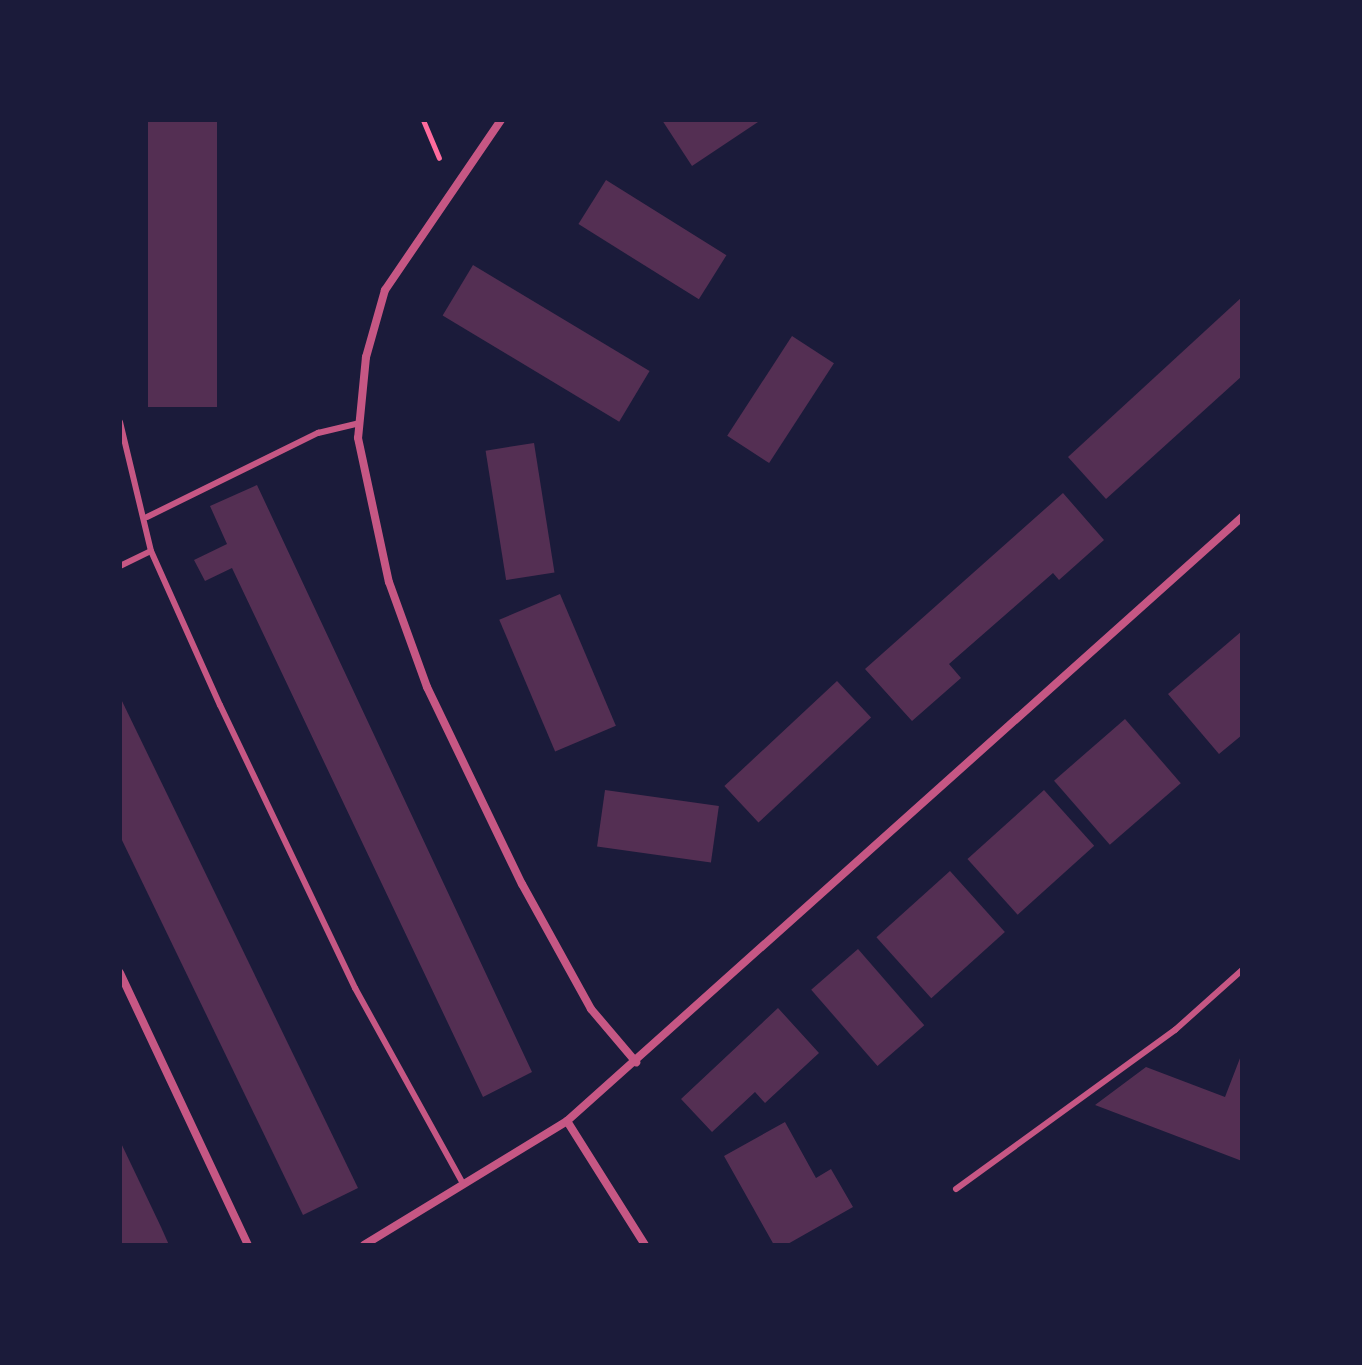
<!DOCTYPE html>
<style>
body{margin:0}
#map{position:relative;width:1362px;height:1365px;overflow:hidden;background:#1b1b3a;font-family:Barlow,sans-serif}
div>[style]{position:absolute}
.building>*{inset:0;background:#542f53;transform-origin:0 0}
.path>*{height:5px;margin:-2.5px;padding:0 2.5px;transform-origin:2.5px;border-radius:2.5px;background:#ff6b9d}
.service>*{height:6px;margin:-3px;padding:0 3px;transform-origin:3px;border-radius:3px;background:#c65784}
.minor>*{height:8px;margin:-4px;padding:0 4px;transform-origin:4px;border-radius:4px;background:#c65784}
span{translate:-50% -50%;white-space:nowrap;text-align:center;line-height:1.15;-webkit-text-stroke:8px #1b1b3a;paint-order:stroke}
.frame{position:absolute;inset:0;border:122px solid #1b1b3a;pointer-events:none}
</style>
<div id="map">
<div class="building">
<div style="left:148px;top:120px;width:69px;height:287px"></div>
<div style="clip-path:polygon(662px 120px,761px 120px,692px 166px)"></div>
<div style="left:606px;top:180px;width:142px;height:52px;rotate:32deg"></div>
<div style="left:473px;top:265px;width:206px;height:59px;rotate:31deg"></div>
<div style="clip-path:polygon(1242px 297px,1242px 376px,1106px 499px,1068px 457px)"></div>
<div style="left:792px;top:336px;width:50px;height:119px;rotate:33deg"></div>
<div style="left:534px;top:443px;width:131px;height:49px;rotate:81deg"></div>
<div style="clip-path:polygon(257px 485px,532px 1072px,483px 1097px,232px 568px,205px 581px,194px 560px,227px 544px,210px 506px)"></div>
<div style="clip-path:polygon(1063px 493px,1104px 540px,1059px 580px,1053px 573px,949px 664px,961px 678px,912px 721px,865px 669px)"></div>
<div style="left:560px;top:594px;width:143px;height:66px;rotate:67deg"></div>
<div style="clip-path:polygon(1242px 631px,1242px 735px,1219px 754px,1168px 694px)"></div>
<div style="left:837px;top:681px;width:50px;height:154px;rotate:47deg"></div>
<div style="clip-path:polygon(120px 697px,358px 1188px,303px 1215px,120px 836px)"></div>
<div style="left:1125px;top:719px;width:85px;height:94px;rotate:49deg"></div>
<div style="left:605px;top:790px;width:115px;height:57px;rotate:8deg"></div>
<div style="left:1044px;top:790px;width:75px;height:103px;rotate:48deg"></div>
<div style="left:950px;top:871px;width:82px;height:99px;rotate:48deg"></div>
<div style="left:858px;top:949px;width:101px;height:62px;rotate:49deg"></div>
<div style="clip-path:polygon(778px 1008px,819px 1053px,765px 1103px,755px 1092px,712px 1132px,681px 1099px)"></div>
<div style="clip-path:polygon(1242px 1053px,1242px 1161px,1095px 1105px,1146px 1067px,1225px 1097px)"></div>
<div style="clip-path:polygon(785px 1122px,816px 1178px,831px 1169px,853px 1207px,786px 1245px,774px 1245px,724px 1156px)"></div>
<div style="clip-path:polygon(120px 1141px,161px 1227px,169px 1245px,120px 1245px)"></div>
</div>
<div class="path">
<div style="left:423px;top:120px;width:41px;rotate:67.2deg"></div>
</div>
<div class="service">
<div style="left:120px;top:422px;width:133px;rotate:76.5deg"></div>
<div style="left:151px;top:551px;width:169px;rotate:65.9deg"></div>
<div style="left:220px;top:705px;width:314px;rotate:64.5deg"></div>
<div style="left:355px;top:988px;width:224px;rotate:61.1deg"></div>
<div style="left:147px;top:517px;width:191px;rotate:-26.2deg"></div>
<div style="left:318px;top:433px;width:43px;rotate:-13.4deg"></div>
<div style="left:120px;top:566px;width:34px;rotate:-26deg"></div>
<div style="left:956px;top:1189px;width:271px;rotate:-36deg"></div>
<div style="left:1175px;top:1030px;width:90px;rotate:-41.8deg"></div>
</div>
<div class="minor">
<div style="left:501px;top:120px;width:206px;rotate:124.3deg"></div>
<div style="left:385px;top:290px;width:70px;rotate:105.8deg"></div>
<div style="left:366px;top:357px;width:81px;rotate:95.6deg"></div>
<div style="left:358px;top:438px;width:147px;rotate:77.9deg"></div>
<div style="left:389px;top:582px;width:112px;rotate:70.1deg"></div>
<div style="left:427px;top:687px;width:219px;rotate:64.3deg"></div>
<div style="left:522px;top:884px;width:143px;rotate:61.1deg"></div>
<div style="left:591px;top:1009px;width:70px;rotate:49.7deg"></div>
<div style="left:120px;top:973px;width:301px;rotate:64.8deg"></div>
<div style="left:567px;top:1121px;width:146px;rotate:57.8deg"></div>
<div style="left:364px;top:1245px;width:238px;rotate:-31.4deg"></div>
<div style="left:567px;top:1121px;width:906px;rotate:-41.82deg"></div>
</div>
<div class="frame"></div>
</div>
